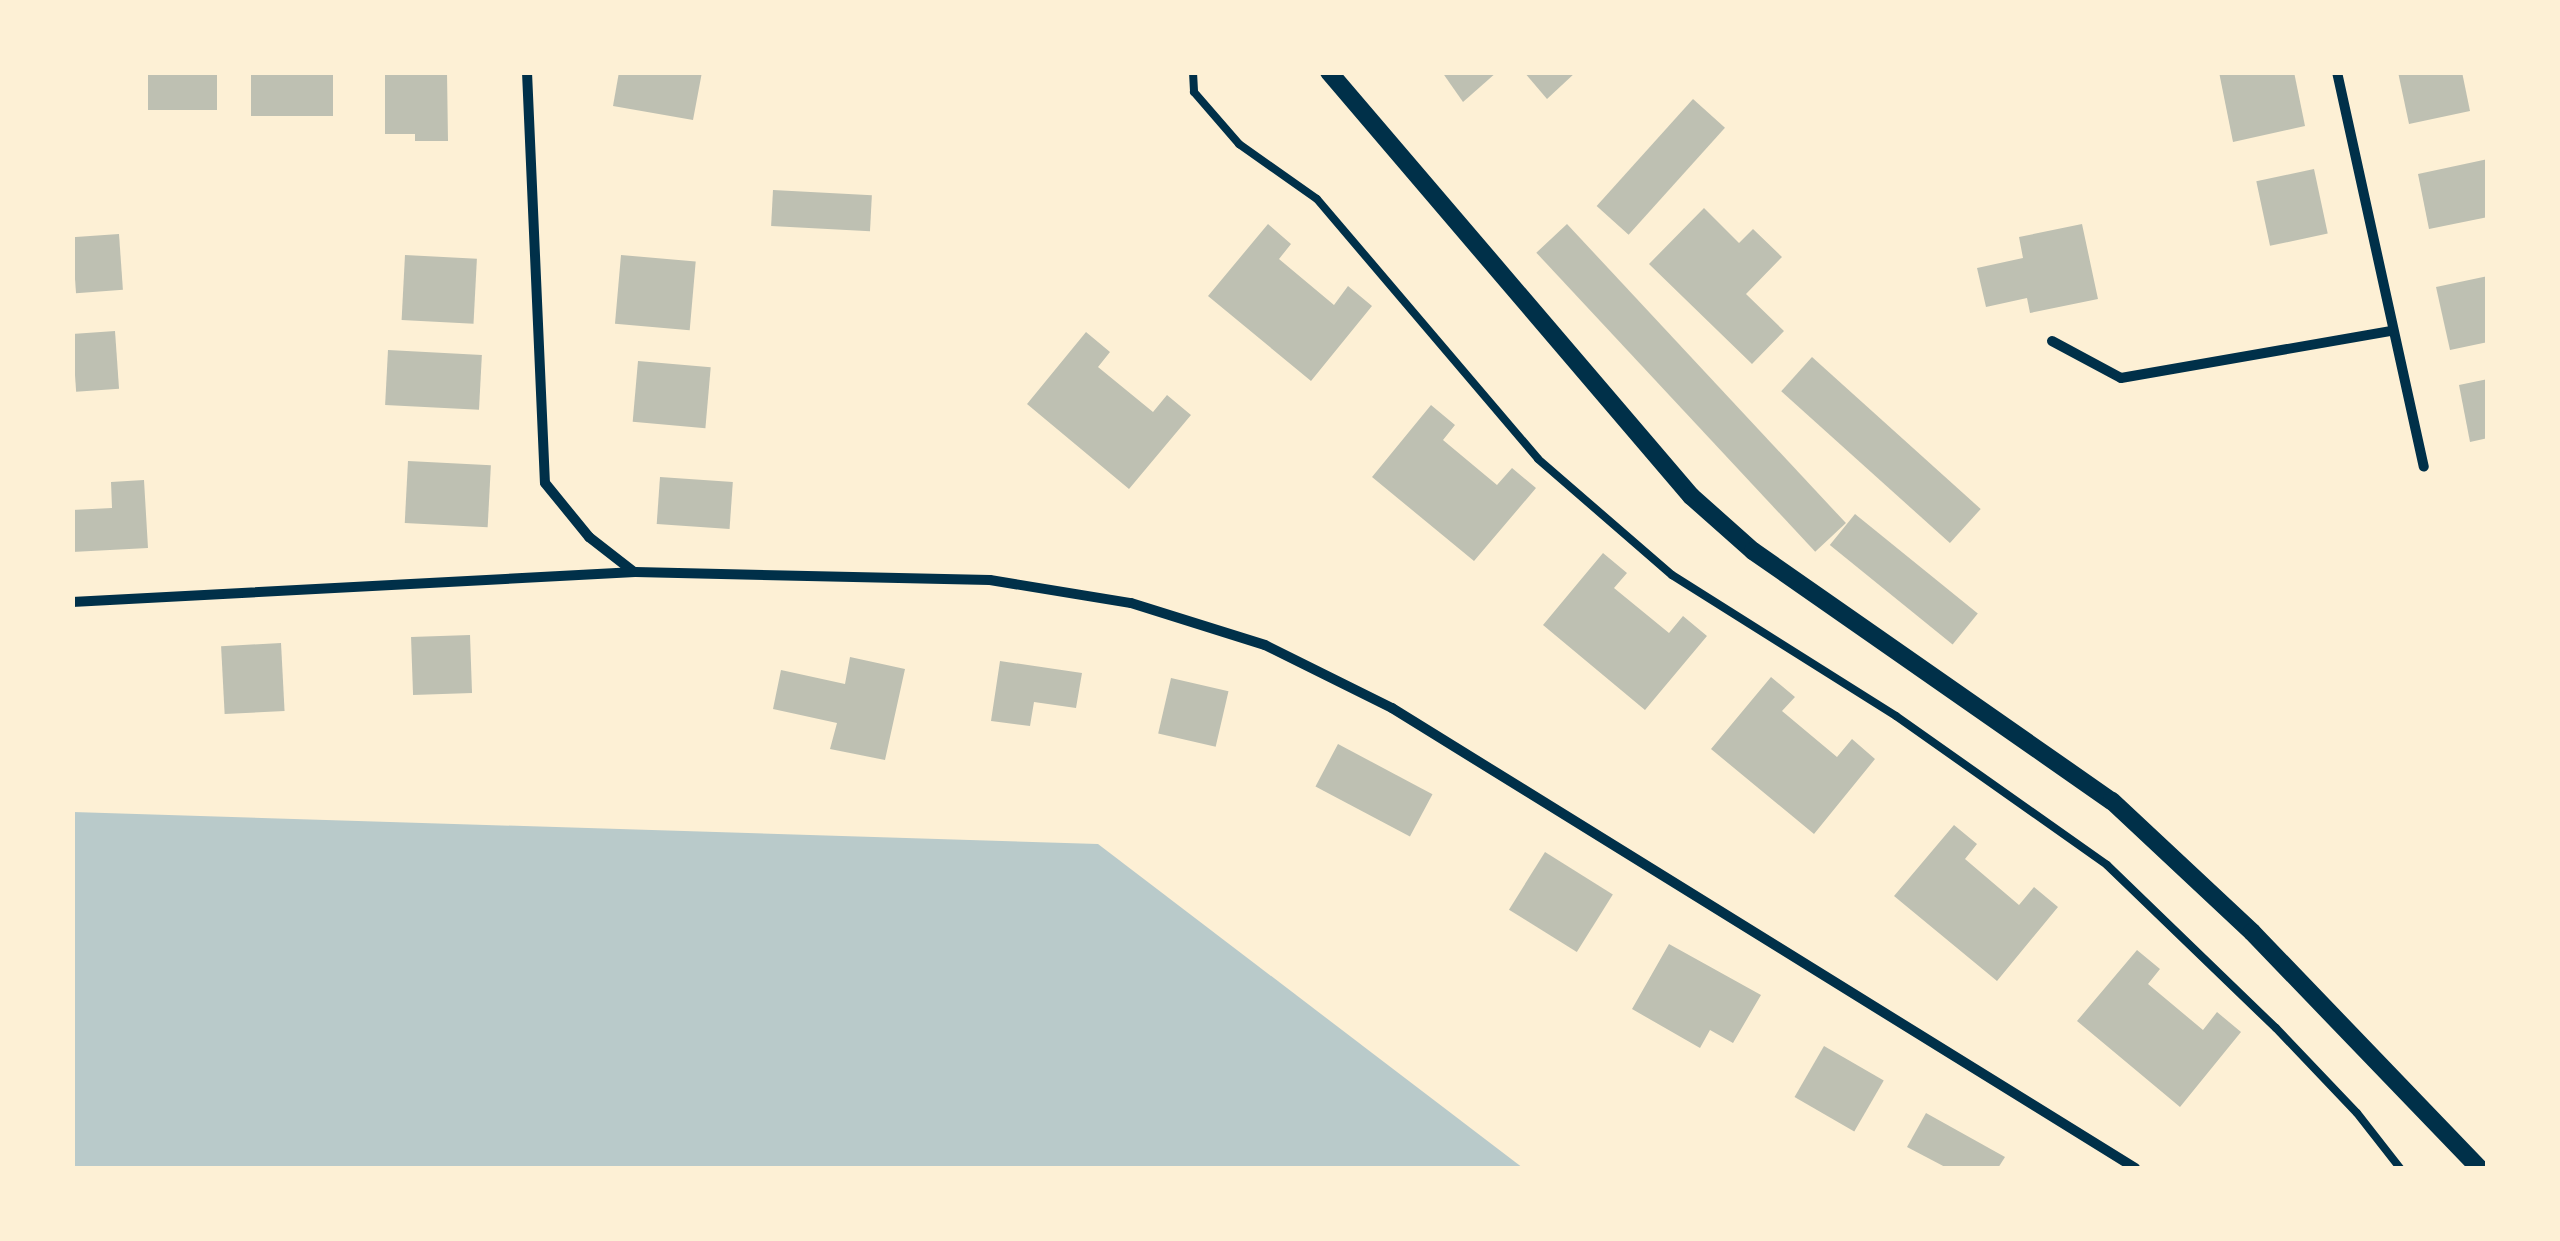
<!DOCTYPE html>
<style>
body{margin:0}
#map{position:relative;width:2560px;height:1241px;overflow:hidden;background:#fdf0d5;font-family:Cabin,sans-serif}
div>[style]{position:absolute}
.green>*{inset:0;background:#b9caca}
.building>*{inset:0;background:#bec0b2;transform-origin:0 0}
.service>*{height:8px;margin:-4px;padding:0 4px;transform-origin:4px;border-radius:4px;background:#003049}
.minor>*{height:10px;margin:-5px;padding:0 5px;transform-origin:5px;border-radius:5px;background:#003049}
.tertiary>*{height:18px;margin:-9px;padding:0 9px;transform-origin:9px;border-radius:9px;background:#003049}
span{translate:-50% -50%;white-space:nowrap;text-align:center;line-height:1.15;-webkit-text-stroke:8px #fdf0d5;paint-order:stroke}
.frame{position:absolute;inset:0;border:75px solid #fdf0d5;pointer-events:none}
</style>
<div id="map">
<div class="green">
<div style="clip-path:polygon(73px 812px,1098px 844px,1523px 1168px,73px 1168px)"></div>
</div>
<div class="building">
<div style="left:148px;top:72px;width:69px;height:38px"></div>
<div style="left:251px;top:72px;width:82px;height:44px"></div>
<div style="clip-path:polygon(385px 72px,447px 72px,448px 141px,415px 141px,415px 134px,385px 134px)"></div>
<div style="clip-path:polygon(619px 72px,702px 72px,693px 120px,613px 106px)"></div>
<div style="clip-path:polygon(1442px 72px,1497px 72px,1463px 102px)"></div>
<div style="clip-path:polygon(1524px 72px,1576px 72px,1547px 99px)"></div>
<div style="clip-path:polygon(2219px 72px,2294px 72px,2305px 126px,2233px 142px)"></div>
<div style="clip-path:polygon(2398px 72px,2462px 72px,2470px 111px,2409px 124px)"></div>
<div style="left:1693px;top:99px;width:43px;height:144px;rotate:42deg"></div>
<div style="clip-path:polygon(2488px 159px,2488px 217px,2429px 229px,2418px 174px)"></div>
<div style="left:2314px;top:169px;width:66px;height:59px;rotate:78deg"></div>
<div style="left:773px;top:190px;width:99px;height:36px;rotate:3deg"></div>
<div style="clip-path:polygon(1704px 208px,1739px 243px,1753px 229px,1782px 257px,1746px 294px,1784px 331px,1752px 364px,1649px 264px)"></div>
<div style="clip-path:polygon(1268px 224px,1291px 244px,1279px 259px,1334px 305px,1348px 286px,1372px 306px,1311px 381px,1208px 296px)"></div>
<div style="left:1567px;top:224px;width:409px;height:42px;rotate:47deg"></div>
<div style="clip-path:polygon(2082px 224px,2098px 299px,2030px 313px,2027px 298px,1986px 307px,1977px 268px,2023px 258px,2019px 237px)"></div>
<div style="left:119px;top:234px;width:56px;height:47px;rotate:86deg"></div>
<div style="left:405px;top:255px;width:72px;height:65px;rotate:3deg"></div>
<div style="left:621px;top:255px;width:75px;height:69px;rotate:5deg"></div>
<div style="clip-path:polygon(2488px 276px,2488px 342px,2450px 350px,2436px 287px)"></div>
<div style="left:115px;top:331px;width:58px;height:43px;rotate:86deg"></div>
<div style="clip-path:polygon(1086px 332px,1110px 352px,1098px 367px,1153px 412px,1167px 395px,1191px 415px,1129px 489px,1027px 404px)"></div>
<div style="left:388px;top:350px;width:94px;height:55px;rotate:3deg"></div>
<div style="left:1812px;top:357px;width:227px;height:46px;rotate:42deg"></div>
<div style="left:638px;top:361px;width:73px;height:61px;rotate:5deg"></div>
<div style="clip-path:polygon(2488px 379px,2488px 438px,2470px 442px,2459px 385px)"></div>
<div style="clip-path:polygon(1431px 405px,1455px 425px,1443px 440px,1497px 485px,1512px 468px,1536px 488px,1474px 561px,1372px 477px)"></div>
<div style="left:408px;top:461px;width:83px;height:62px;rotate:3deg"></div>
<div style="left:660px;top:477px;width:73px;height:47px;rotate:4deg"></div>
<div style="clip-path:polygon(144px 480px,148px 548px,72px 552px,72px 510px,112px 508px,111px 482px)"></div>
<div style="left:1855px;top:514px;width:158px;height:40px;rotate:39deg"></div>
<div style="clip-path:polygon(1603px 553px,1627px 573px,1614px 588px,1669px 633px,1683px 616px,1707px 636px,1645px 710px,1543px 625px)"></div>
<div style="left:470px;top:635px;width:58px;height:59px;rotate:88deg"></div>
<div style="left:281px;top:643px;width:68px;height:60px;rotate:87deg"></div>
<div style="clip-path:polygon(850px 657px,905px 669px,885px 760px,830px 749px,837px 723px,773px 709px,781px 670px,845px 684px)"></div>
<div style="clip-path:polygon(1000px 661px,1082px 673px,1076px 708px,1034px 702px,1030px 726px,991px 721px)"></div>
<div style="clip-path:polygon(1771px 677px,1795px 697px,1782px 711px,1837px 757px,1852px 739px,1875px 759px,1814px 834px,1711px 749px)"></div>
<div style="left:1171px;top:678px;width:59px;height:57px;rotate:13deg"></div>
<div style="left:1338px;top:744px;width:107px;height:48px;rotate:28deg"></div>
<div style="clip-path:polygon(1954px 825px,1977px 844px,1965px 859px,2019px 905px,2034px 887px,2058px 907px,1997px 981px,1894px 896px)"></div>
<div style="left:1545px;top:852px;width:80px;height:68px;rotate:32deg"></div>
<div style="clip-path:polygon(1669px 944px,1761px 995px,1733px 1043px,1710px 1030px,1700px 1048px,1632px 1009px)"></div>
<div style="clip-path:polygon(2137px 950px,2160px 969px,2148px 984px,2203px 1030px,2217px 1012px,2241px 1032px,2180px 1107px,2077px 1021px)"></div>
<div style="left:1824px;top:1046px;width:69px;height:59px;rotate:30deg"></div>
<div style="clip-path:polygon(1926px 1113px,2005px 1157px,1998px 1168px,1947px 1168px,1907px 1147px)"></div>
</div>
<div class="service">
<div style="left:1193px;top:72px;width:20px;rotate:87deg"></div>
<div style="left:1194px;top:92px;width:69px;rotate:49.1deg"></div>
<div style="left:1239px;top:144px;width:95px;rotate:35.2deg"></div>
<div style="left:1317px;top:199px;width:341px;rotate:49.6deg"></div>
<div style="left:1538px;top:459px;width:177px;rotate:40.9deg"></div>
<div style="left:1672px;top:575px;width:265px;rotate:32.2deg"></div>
<div style="left:1896px;top:716px;width:258px;rotate:35.2deg"></div>
<div style="left:2107px;top:865px;width:235px;rotate:44deg"></div>
<div style="left:2276px;top:1028px;width:117px;rotate:46.4deg"></div>
<div style="left:2357px;top:1113px;width:70px;rotate:52deg"></div>
</div>
<div class="minor">
<div style="left:527px;top:72px;width:411px;rotate:87.5deg"></div>
<div style="left:545px;top:483px;width:70px;rotate:50.8deg"></div>
<div style="left:589px;top:537px;width:57px;rotate:37.9deg"></div>
<div style="left:2337px;top:72px;width:404px;rotate:77.6deg"></div>
<div style="left:2052px;top:341px;width:78px;rotate:28.2deg"></div>
<div style="left:2121px;top:378px;width:273px;rotate:-9.9deg"></div>
<div style="left:72px;top:602px;width:564px;rotate:-3.05deg"></div>
<div style="left:635px;top:572px;width:355px;rotate:1.3deg"></div>
<div style="left:990px;top:580px;width:143px;rotate:9.3deg"></div>
<div style="left:1131px;top:603px;width:140px;rotate:17.4deg"></div>
<div style="left:1265px;top:645px;width:142px;rotate:26.4deg"></div>
<div style="left:1392px;top:708px;width:874px;rotate:31.76deg"></div>
</div>
<div class="tertiary">
<div style="left:1329px;top:72px;width:558px;rotate:49.51deg"></div>
<div style="left:1691px;top:496px;width:83px;rotate:41.6deg"></div>
<div style="left:1753px;top:551px;width:437px;rotate:34.9deg"></div>
<div style="left:2112px;top:801px;width:192px;rotate:43.1deg"></div>
<div style="left:2252px;top:932px;width:327px;rotate:46.1deg"></div>
</div>
<div class="frame"></div>
</div>
